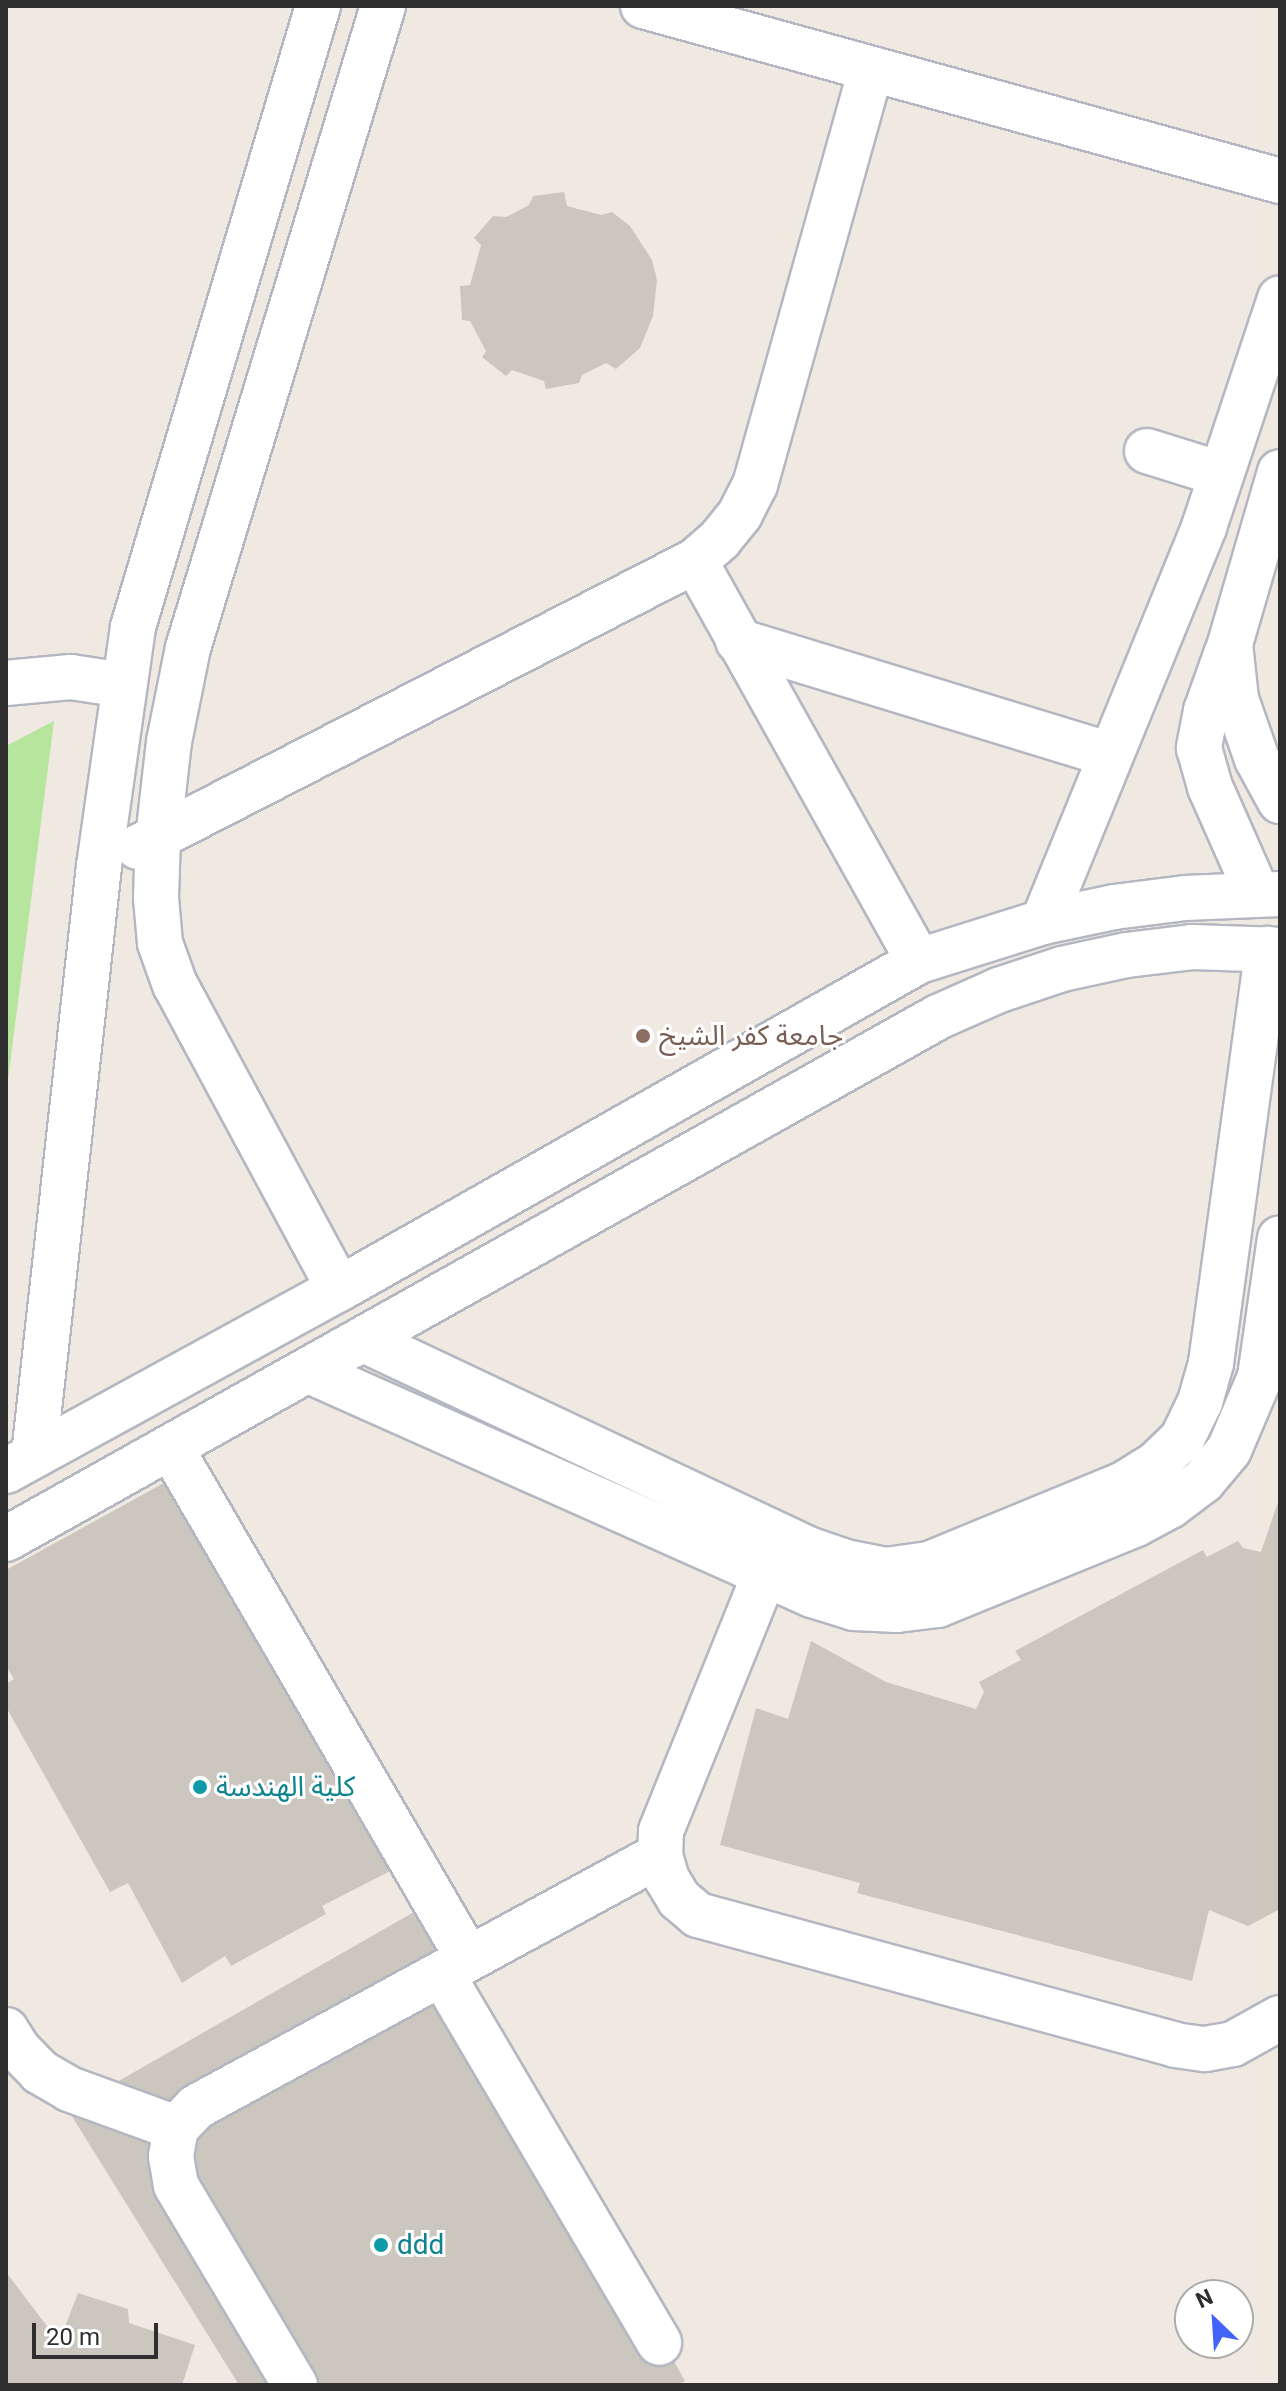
<!DOCTYPE html>
<meta charset="utf-8">
<style>
body{margin:0}
#map{position:relative;width:1286px;height:2391px;overflow:hidden;background:#efe9e1;font-family:Roboto,"Noto Sans Arabic",sans-serif}
div>[style]{position:absolute}
.green>*{inset:0;background:#b6e59e}
.building>*{inset:0;background:#cbc7bf}
.roads{filter:drop-shadow(2px 0 #b4b7c1) drop-shadow(-2px 0 #b4b7c1) drop-shadow(0 2px #b4b7c1) drop-shadow(0 -2px #b4b7c1)}
.minor>*{height:44px;margin:-22px;padding:0 22px;transform-origin:22px;border-radius:22px;background:#fff}
.dots>*{width:22px;height:22px;translate:-50% -50%;box-sizing:border-box;border:4px solid #fff;border-radius:50%}
span{translate:-50% -50%;white-space:nowrap;text-align:center;line-height:1.15;-webkit-text-stroke:6px #fff;paint-order:stroke}
.education-label{font-size:28px;color:#785e54}
.left{translate:0 -50%;text-align:left}
.culture-label{font-size:28px;color:#0d838f}
.frame{position:absolute;inset:0;border:8px solid #2e2e2e;pointer-events:none}
.north{position:absolute;left:1174px;top:2279px;width:80px;height:80px;box-sizing:border-box;background:#fff;border:2px solid #ababab;border-radius:50%;rotate:335deg;font-size:22px;font-weight:700;line-height:32px;text-align:center;color:#2e2e2e}
.north::after{content:'';display:block;margin:auto;width:28px;height:36px;background:#4264fb;clip-path:polygon(50% 0,100% 100%,50% 72%,0 100%)}
.scale{position:absolute;left:32px;top:2323px;width:126px;height:36px;box-sizing:border-box;border:4px solid #2e2e2e;border-top:0;padding-left:10px;font-size:24px;line-height:28px;white-space:nowrap;color:#2e2e2e;-webkit-text-stroke:6px #fff;paint-order:stroke}
</style>
<div id="map">
<div class="green">
<div style="clip-path:polygon(54px 721px,6px 1095px,6px 746px)"></div>
</div>
<div class="building">
<div style="clip-path:polygon(564px 192px,567px 206px,601px 215px,612px 212px,630px 226px,652px 260px,657px 280px,653px 316px,640px 348px,616px 369px,606px 363px,582px 375px,579px 383px,546px 389px,544px 381px,512px 370px,506px 376px,482px 357px,486px 351px,470px 321px,462px 320px,460px 286px,470px 285px,481px 245px,474px 238px,493px 216px,506px 217px,529px 205px,533px 196px)"></div>
<div style="clip-path:polygon(173px 1478px,396px 1868px,322px 1906px,326px 1914px,231px 1966px,225px 1956px,182px 1983px,128px 1883px,110px 1892px,6px 1707px,6px 1684px,14px 1679px,6px 1666px,6px 1570px)"></div>
<div style="clip-path:polygon(1280px 1496px,1280px 1909px,1248px 1926px,1209px 1910px,1192px 1981px,857px 1893px,860px 1883px,720px 1845px,756px 1708px,788px 1719px,811px 1641px,886px 1682px,976px 1709px,984px 1692px,979px 1682px,1021px 1660px,1015px 1651px,1203px 1550px,1207px 1557px,1238px 1541px,1243px 1548px,1261px 1552px)"></div>
<div style="clip-path:polygon(421px 1908px,685px 2381px,677px 2385px,239px 2385px,68px 2110px)"></div>
<div style="clip-path:polygon(6px 2272px,59px 2342px,78px 2293px,128px 2309px,129px 2323px,195px 2345px,182px 2385px,6px 2385px)"></div>
</div>
<div class="roads">
<div class="minor">
<div style="left:643px;top:6px;width:661px;rotate:15.36deg"></div>
<div style="left:1147px;top:451px;width:77px;rotate:17.3deg"></div>
<div style="left:1280px;top:472px;width:179px;rotate:106.2deg"></div>
<div style="left:1230px;top:644px;width:55px;rotate:83.8deg"></div>
<div style="left:1236px;top:699px;width:64px;rotate:70.7deg"></div>
<div style="left:1257px;top:759px;width:48px;rotate:61.3deg"></div>
<div style="left:695px;top:561px;width:458px;rotate:60.8deg"></div>
<div style="left:738px;top:641px;width:389px;rotate:17deg"></div>
<div style="left:1227px;top:652px;width:63px;rotate:109.6deg"></div>
<div style="left:1206px;top:711px;width:38px;rotate:101deg"></div>
<div style="left:1199px;top:748px;width:41px;rotate:74.2deg"></div>
<div style="left:1210px;top:787px;width:116px;rotate:66.1deg"></div>
<div style="left:6px;top:683px;width:65px;rotate:-5.3deg"></div>
<div style="left:71px;top:677px;width:53px;rotate:8.7deg"></div>
<div style="left:138px;top:847px;width:626px;rotate:-27.18deg"></div>
<div style="left:695px;top:561px;width:33px;rotate:-41deg"></div>
<div style="left:720px;top:539px;width:32px;rotate:-51deg"></div>
<div style="left:740px;top:514px;width:33px;rotate:-63deg"></div>
<div style="left:755px;top:485px;width:431px;rotate:-74.4deg"></div>
<div style="left:1043px;top:922px;width:427px;rotate:-67.8deg"></div>
<div style="left:1204px;top:527px;width:241px;rotate:-71.6deg"></div>
<div style="left:339px;top:1289px;width:345px;rotate:-118.3deg"></div>
<div style="left:175px;top:985px;width:45px;rotate:-109.7deg"></div>
<div style="left:160px;top:943px;width:45px;rotate:-95.1deg"></div>
<div style="left:156px;top:898px;width:60px;rotate:-88.1deg"></div>
<div style="left:158px;top:838px;width:97px;rotate:-83.5deg"></div>
<div style="left:169px;top:742px;width:96px;rotate:-78.6deg"></div>
<div style="left:188px;top:648px;width:671px;rotate:-73.1deg"></div>
<div style="left:364px;top:1340px;width:491px;rotate:25.2deg"></div>
<div style="left:808px;top:1549px;width:40px;rotate:18.9deg"></div>
<div style="left:846px;top:1562px;width:41px;rotate:11.3deg"></div>
<div style="left:886px;top:1570px;width:43px;rotate:-7.9deg"></div>
<div style="left:929px;top:1564px;width:211px;rotate:-22.3deg"></div>
<div style="left:1124px;top:1484px;width:38px;rotate:-32deg"></div>
<div style="left:1156px;top:1464px;width:36px;rotate:-44deg"></div>
<div style="left:1182px;top:1439px;width:41px;rotate:-64.1deg"></div>
<div style="left:1200px;top:1402px;width:41px;rotate:-74.2deg"></div>
<div style="left:1211px;top:1363px;width:418px;rotate:-82.2deg"></div>
<div style="left:309px;top:1371px;width:551px;rotate:24deg"></div>
<div style="left:812px;top:1595px;width:44px;rotate:17.2deg"></div>
<div style="left:854px;top:1608px;width:43px;rotate:2.7deg"></div>
<div style="left:897px;top:1610px;width:41px;rotate:-7deg"></div>
<div style="left:938px;top:1605px;width:214px;rotate:-22.2deg"></div>
<div style="left:1136px;top:1524px;width:38px;rotate:-28deg"></div>
<div style="left:1170px;top:1506px;width:41px;rotate:-37.1deg"></div>
<div style="left:1203px;top:1481px;width:40px;rotate:-50deg"></div>
<div style="left:1229px;top:1450px;width:79px;rotate:-67deg"></div>
<div style="left:1260px;top:1377px;width:140px;rotate:-81.8deg"></div>
<div style="left:171px;top:1448px;width:590px;rotate:59.79deg"></div>
<div style="left:34px;top:1455px;width:593px;rotate:-83.7deg"></div>
<div style="left:99px;top:866px;width:241px;rotate:-81.9deg"></div>
<div style="left:133px;top:627px;width:648px;rotate:-73.41deg"></div>
<div style="left:6px;top:1471px;width:379px;rotate:-28.7deg"></div>
<div style="left:339px;top:1289px;width:666px;rotate:-29.49deg"></div>
<div style="left:919px;top:961px;width:130px;rotate:-17.5deg"></div>
<div style="left:1043px;top:922px;width:73px;rotate:-11.9deg"></div>
<div style="left:1114px;top:907px;width:72px;rotate:-7.2deg"></div>
<div style="left:1185px;top:898px;width:95px;rotate:-2.4deg"></div>
<div style="left:6px;top:1539px;width:1068px;rotate:-29.25deg"></div>
<div style="left:938px;top:1017px;width:67px;rotate:-23.9deg"></div>
<div style="left:999px;top:990px;width:66px;rotate:-18.4deg"></div>
<div style="left:1062px;top:969px;width:66px;rotate:-12.2deg"></div>
<div style="left:1127px;top:955px;width:65px;rotate:-7deg"></div>
<div style="left:1192px;top:947px;width:88px;rotate:2deg"></div>
<div style="left:764px;top:1576px;width:275px;rotate:112deg"></div>
<div style="left:661px;top:1831px;width:24px;rotate:92deg"></div>
<div style="left:660px;top:1855px;width:25px;rotate:74deg"></div>
<div style="left:667px;top:1879px;width:23px;rotate:59deg"></div>
<div style="left:679px;top:1899px;width:25px;rotate:40deg"></div>
<div style="left:698px;top:1915px;width:494px;rotate:15.2deg"></div>
<div style="left:1175px;top:2045px;width:30px;rotate:8deg"></div>
<div style="left:1205px;top:2049px;width:28px;rotate:-10deg"></div>
<div style="left:1233px;top:2044px;width:54px;rotate:-29deg"></div>
<div style="left:442px;top:1974px;width:428px;rotate:59.5deg"></div>
<div style="left:6px;top:2030px;width:22px;rotate:58deg"></div>
<div style="left:18px;top:2049px;width:32px;rotate:46deg"></div>
<div style="left:40px;top:2072px;width:34px;rotate:30deg"></div>
<div style="left:69px;top:2089px;width:114px;rotate:20deg"></div>
<div style="left:295px;top:2385px;width:233px;rotate:-120.8deg"></div>
<div style="left:176px;top:2185px;width:29px;rotate:-100deg"></div>
<div style="left:171px;top:2156px;width:28px;rotate:-80deg"></div>
<div style="left:176px;top:2128px;width:29px;rotate:-46deg"></div>
<div style="left:196px;top:2107px;width:528px;rotate:-28.51deg"></div>
</div>
</div>
<div class="dots">
<div style="left:643px;top:1036px;background:#8d6e63"></div>
<div style="left:200px;top:1787px;background:#0f9aa8"></div>
<div style="left:381px;top:2245px;background:#0f9aa8"></div>
</div>
<div class="education-label">
<span class="left" style="left:659px;top:1036px">جامعة كفر الشيخ</span>
</div>
<div class="culture-label">
<span class="left" style="left:216px;top:1787px">كلية الهندسة</span>
<span class="left" style="left:397px;top:2245px">ddd</span>
</div>
<div class="frame"></div>
<div class="north">N</div>
<div class="scale">20 m</div>
</div>
